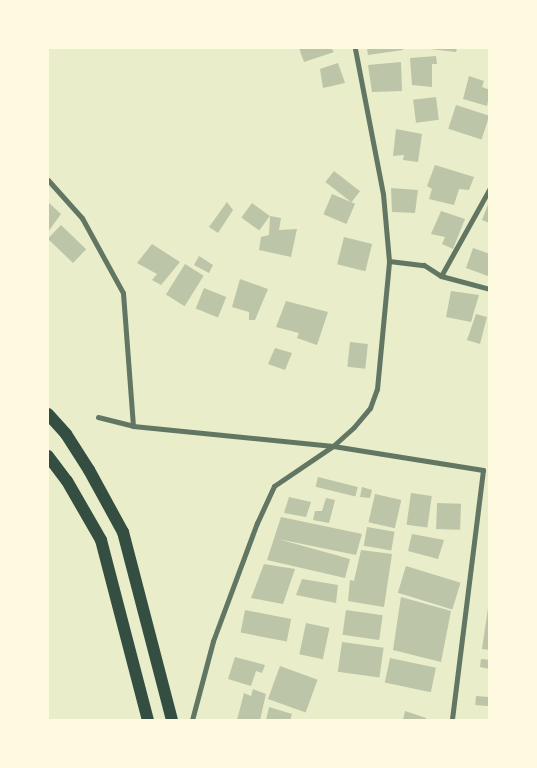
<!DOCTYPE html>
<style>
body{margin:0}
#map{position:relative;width:537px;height:768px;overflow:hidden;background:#e9edc9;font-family:"Work Sans",sans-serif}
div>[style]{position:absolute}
.building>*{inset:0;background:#bcc5a7;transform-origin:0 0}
.minor>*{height:5px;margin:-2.5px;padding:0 2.5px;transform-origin:2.5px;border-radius:2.5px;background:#617663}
.primary>*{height:12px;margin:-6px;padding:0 6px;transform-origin:6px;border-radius:6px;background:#344e41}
span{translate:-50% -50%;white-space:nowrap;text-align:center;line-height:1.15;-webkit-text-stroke:5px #fefae0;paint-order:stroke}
.frame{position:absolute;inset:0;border:49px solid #fefae0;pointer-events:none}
</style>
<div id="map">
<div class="building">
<div style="clip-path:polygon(299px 48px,331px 48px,334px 52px,304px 62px)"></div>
<div style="clip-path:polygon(367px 48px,403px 48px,403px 50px,368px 55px)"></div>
<div style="clip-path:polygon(430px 48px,457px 48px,456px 52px,430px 49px)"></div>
<div style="clip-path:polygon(436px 56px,437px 64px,432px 64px,432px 87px,412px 85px,410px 58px)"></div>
<div style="clip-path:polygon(401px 62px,402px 91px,372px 92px,368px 65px)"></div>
<div style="clip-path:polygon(338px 63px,345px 83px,323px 88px,320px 69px)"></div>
<div style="clip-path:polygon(469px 76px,484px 81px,482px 87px,490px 90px,487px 106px,463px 99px)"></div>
<div style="left:436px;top:97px;width:23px;height:23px;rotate:83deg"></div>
<div style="left:456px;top:105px;width:35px;height:25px;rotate:18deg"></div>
<div style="clip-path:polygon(396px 129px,422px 134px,418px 162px,403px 160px,404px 155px,393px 156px)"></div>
<div style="clip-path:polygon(435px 165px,474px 177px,469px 190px,459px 189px,454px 205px,429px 199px,432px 189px,427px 186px)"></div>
<div style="left:334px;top:171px;width:33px;height:14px;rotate:38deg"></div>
<div style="clip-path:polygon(391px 188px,418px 190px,415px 213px,392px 212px)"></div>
<div style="left:332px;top:194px;width:25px;height:22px;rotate:23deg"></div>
<div style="clip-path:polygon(48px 202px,61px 214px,48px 232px)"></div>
<div style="clip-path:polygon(227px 202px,233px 210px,218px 233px,209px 227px)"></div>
<div style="clip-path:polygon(489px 202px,490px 202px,490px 223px,482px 220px)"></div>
<div style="left:252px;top:203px;width:22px;height:18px;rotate:36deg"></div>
<div style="clip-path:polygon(441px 211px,465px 219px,453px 249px,442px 244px,445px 237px,431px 234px)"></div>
<div style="clip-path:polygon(270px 216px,281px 218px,279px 230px,297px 229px,291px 257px,259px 250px,261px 237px,269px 235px)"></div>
<div style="left:61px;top:225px;width:35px;height:19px;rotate:44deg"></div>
<div style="left:344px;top:237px;width:29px;height:28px;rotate:14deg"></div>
<div style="clip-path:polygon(152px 244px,180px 262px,161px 285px,152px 280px,157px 274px,137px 263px)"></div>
<div style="clip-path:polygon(473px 248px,490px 254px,488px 276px,466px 268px)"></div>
<div style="clip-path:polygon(199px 256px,213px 265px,209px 273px,194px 265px)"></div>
<div style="left:185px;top:264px;width:22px;height:36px;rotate:32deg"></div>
<div style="clip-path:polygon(240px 279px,268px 289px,255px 320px,249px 320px,249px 312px,232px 307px)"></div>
<div style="left:204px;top:288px;width:24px;height:22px;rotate:22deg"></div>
<div style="clip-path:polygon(451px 291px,479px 295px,471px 322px,446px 317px)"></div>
<div style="clip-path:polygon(286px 301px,328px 312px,317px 345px,297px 338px,299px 333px,276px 327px)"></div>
<div style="clip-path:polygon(476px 314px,487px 317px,480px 344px,467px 340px)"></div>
<div style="left:350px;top:342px;width:18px;height:25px;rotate:6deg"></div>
<div style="clip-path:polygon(275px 348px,292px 353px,285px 370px,268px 364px)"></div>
<div style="left:318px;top:477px;width:41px;height:10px;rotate:14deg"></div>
<div style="clip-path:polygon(362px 487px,372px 490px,370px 498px,360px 497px)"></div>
<div style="left:411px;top:493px;width:21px;height:32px;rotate:8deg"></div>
<div style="left:375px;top:494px;width:27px;height:29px;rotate:13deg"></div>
<div style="clip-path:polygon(289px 497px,311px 502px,306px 517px,284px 513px)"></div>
<div style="clip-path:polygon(326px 498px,335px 500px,329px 523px,313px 520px,315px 511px,322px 511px)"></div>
<div style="left:437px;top:503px;width:24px;height:26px;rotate:2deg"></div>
<div style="clip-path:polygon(281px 517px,362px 534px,356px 555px,278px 539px,350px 559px,345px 578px,267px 560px)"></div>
<div style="left:367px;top:527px;width:28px;height:19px;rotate:10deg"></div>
<div style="clip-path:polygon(412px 534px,444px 540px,438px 559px,408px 551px)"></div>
<div style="clip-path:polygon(361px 550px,392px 554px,384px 607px,348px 601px,350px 580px,354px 581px)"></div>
<div style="clip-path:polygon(264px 564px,295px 569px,283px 604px,251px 598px)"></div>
<div style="left:406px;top:566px;width:57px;height:28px;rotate:17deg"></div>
<div style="clip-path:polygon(302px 579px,338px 585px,336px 603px,296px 595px)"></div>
<div style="clip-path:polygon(401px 597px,451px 611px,441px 662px,393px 650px)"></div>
<div style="clip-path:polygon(488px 608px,490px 609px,490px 650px,482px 649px)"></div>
<div style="left:245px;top:610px;width:47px;height:23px;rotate:11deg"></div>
<div style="left:346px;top:610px;width:37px;height:25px;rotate:8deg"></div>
<div style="left:306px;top:623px;width:24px;height:32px;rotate:12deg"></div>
<div style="left:342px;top:642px;width:42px;height:30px;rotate:8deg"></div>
<div style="clip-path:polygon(235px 657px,265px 665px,262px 673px,256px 671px,251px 686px,228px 679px)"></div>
<div style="left:390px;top:658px;width:47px;height:25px;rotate:12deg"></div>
<div style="clip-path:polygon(481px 659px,490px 660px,490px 669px,480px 667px)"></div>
<div style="left:280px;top:666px;width:40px;height:35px;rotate:20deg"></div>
<div style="clip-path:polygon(253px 689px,266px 694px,260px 720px,237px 720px,244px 693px,251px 696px)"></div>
<div style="left:476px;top:696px;width:13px;height:9px;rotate:4deg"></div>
<div style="clip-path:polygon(269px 707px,292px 714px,290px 720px,266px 720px)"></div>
<div style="clip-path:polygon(405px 711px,426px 718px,426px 720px,403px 720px)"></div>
</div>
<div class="minor">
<div style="left:48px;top:180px;width:51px;rotate:48.2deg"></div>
<div style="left:82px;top:218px;width:85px;rotate:61.3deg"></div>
<div style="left:123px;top:293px;width:133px;rotate:85.7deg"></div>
<div style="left:389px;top:261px;width:35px;rotate:7deg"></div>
<div style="left:424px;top:265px;width:20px;rotate:33deg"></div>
<div style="left:441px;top:276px;width:51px;rotate:14.9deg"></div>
<div style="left:441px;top:276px;width:101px;rotate:-60.9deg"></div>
<div style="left:98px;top:417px;width:36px;rotate:14deg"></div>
<div style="left:133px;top:426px;width:201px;rotate:5.7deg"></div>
<div style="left:333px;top:446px;width:152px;rotate:9.1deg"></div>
<div style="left:483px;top:470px;width:252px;rotate:97.1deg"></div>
<div style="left:192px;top:720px;width:82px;rotate:-75.1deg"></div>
<div style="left:213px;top:641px;width:126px;rotate:-69.6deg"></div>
<div style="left:257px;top:523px;width:41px;rotate:-65.3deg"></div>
<div style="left:274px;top:486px;width:71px;rotate:-34.1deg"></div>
<div style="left:333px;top:446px;width:28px;rotate:-42deg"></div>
<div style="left:354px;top:427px;width:25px;rotate:-50deg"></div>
<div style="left:370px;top:408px;width:20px;rotate:-70deg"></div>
<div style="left:377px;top:389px;width:129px;rotate:-84.6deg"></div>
<div style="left:389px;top:261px;width:67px;rotate:-95.1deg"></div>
<div style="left:383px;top:194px;width:149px;rotate:-100.9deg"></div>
</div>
<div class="primary">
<div style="left:48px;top:414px;width:27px;rotate:48deg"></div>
<div style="left:66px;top:434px;width:43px;rotate:57.4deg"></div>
<div style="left:89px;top:470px;width:71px;rotate:61.3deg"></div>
<div style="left:123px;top:532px;width:194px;rotate:75.4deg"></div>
<div style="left:48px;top:456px;width:31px;rotate:53deg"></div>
<div style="left:67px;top:481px;width:68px;rotate:60deg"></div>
<div style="left:101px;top:540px;width:186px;rotate:75.4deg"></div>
</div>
<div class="frame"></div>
</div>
